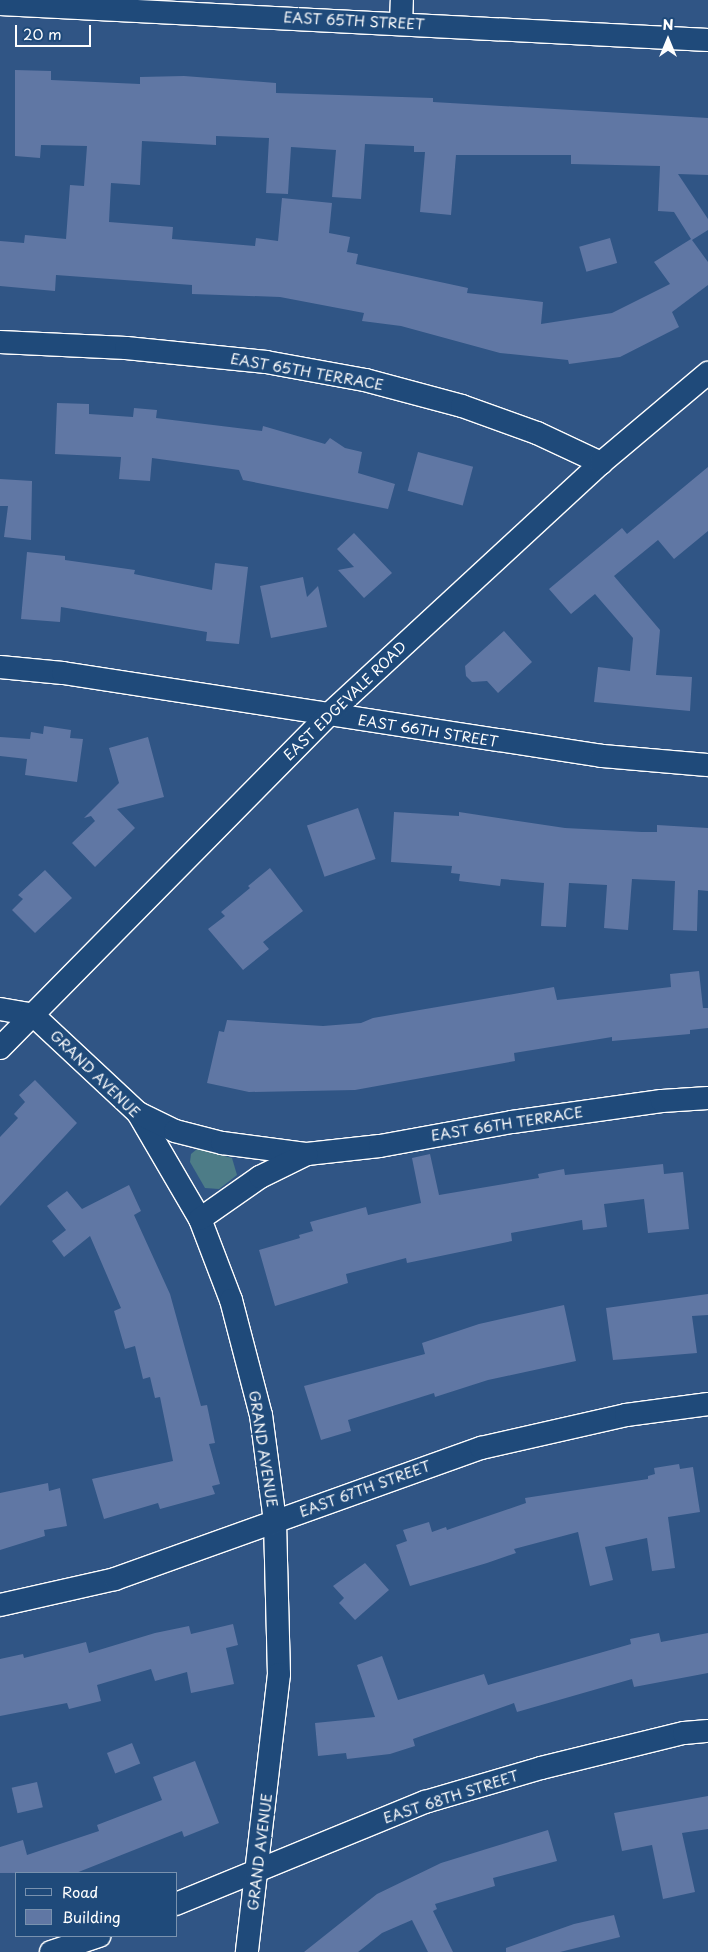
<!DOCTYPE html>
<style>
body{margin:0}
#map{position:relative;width:708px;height:1952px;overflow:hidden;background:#305585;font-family:"Playpen Sans",sans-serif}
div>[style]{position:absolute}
.green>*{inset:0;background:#4d7c87}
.building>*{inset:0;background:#6077a4;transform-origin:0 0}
.roads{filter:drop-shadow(1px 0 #fff) drop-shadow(-1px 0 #fff) drop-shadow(0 1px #fff) drop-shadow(0 -1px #fff)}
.minor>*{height:22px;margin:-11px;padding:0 11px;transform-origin:11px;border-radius:11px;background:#1f4a7a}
span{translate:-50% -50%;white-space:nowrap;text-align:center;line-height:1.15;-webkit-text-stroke:5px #1f4a7a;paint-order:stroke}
.street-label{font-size:14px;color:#fff}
.legend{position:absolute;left:15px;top:1872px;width:162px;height:65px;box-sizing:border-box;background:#1f4a7a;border:1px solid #7992af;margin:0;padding:6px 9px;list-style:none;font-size:15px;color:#fff}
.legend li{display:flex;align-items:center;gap:10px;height:25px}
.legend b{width:25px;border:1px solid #7992af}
.north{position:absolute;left:643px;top:15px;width:50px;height:50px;-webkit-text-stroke:4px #1f4a7a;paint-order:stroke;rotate:0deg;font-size:14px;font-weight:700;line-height:20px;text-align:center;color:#fff}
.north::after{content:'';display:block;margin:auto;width:18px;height:22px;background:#fff;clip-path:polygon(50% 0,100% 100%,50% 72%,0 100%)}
.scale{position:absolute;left:15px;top:25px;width:76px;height:22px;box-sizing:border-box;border:2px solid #fff;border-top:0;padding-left:6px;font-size:15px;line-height:18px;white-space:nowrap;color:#fff;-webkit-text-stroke:4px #1f4a7a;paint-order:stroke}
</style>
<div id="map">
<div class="green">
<div style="clip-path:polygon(197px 1149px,232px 1158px,237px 1175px,219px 1189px,205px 1188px,190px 1162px,191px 1154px)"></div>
</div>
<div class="building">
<div style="clip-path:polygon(evenodd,15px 70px,51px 71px,51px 80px,140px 84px,140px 77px,184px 76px,276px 83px,276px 93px,433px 98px,433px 102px,708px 118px,708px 175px,678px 174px,708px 219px,708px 230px,692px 240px,708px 262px,708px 285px,672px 312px,679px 327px,620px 357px,569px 364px,568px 360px,500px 353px,401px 326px,362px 321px,364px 313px,280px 297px,192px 294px,192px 285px,56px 275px,55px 291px,0 286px,0 241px,24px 243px,25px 235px,66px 239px,70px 185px,84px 186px,87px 146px,41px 145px,40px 158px,15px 156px,15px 70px,216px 136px,269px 138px,266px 193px,288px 194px,291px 147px,336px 150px,332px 197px,361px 199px,365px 144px,414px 146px,414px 152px,425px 152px,420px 212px,451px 215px,456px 155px,571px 155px,571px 164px,660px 166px,658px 211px,674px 212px,691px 239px,654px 262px,670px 284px,612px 313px,541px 324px,543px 302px,467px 293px,468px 288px,356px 264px,358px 254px,347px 252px,350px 237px,329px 233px,332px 203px,282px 198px,278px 241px,256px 238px,255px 246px,172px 239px,173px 227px,109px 222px,111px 183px,140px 185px,142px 141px,216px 145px,216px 136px)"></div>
<div style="left:610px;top:238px;width:26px;height:32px;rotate:74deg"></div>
<div style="clip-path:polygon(57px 403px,89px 404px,89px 414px,133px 417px,134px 408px,157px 410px,156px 418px,262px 431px,263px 426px,325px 444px,330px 438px,345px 448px,362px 452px,358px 473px,395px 484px,388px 509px,243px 480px,239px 470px,152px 458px,150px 481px,119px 479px,121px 457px,55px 454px)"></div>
<div style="left:418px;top:452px;width:57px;height:40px;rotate:15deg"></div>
<div style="clip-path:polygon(708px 467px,708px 531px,674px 559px,658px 540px,614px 576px,660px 630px,656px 675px,692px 677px,690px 711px,594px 702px,598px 667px,630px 671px,633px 638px,595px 594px,571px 614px,549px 589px,622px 528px,627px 534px)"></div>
<div style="clip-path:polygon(0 479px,32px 481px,31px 540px,4px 537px,8px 506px,0 506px)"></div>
<div style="clip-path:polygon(354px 533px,392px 573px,364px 598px,338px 570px,354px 567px,337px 549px)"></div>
<div style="clip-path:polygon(27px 552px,65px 556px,65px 560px,135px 570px,134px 574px,212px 590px,215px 563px,248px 567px,239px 644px,206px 641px,207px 632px,61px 607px,60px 622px,21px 619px)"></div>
<div style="clip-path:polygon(303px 577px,307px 597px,318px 586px,327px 627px,271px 638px,260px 586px)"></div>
<div style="clip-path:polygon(504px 631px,532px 662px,498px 693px,487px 681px,472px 682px,466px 676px,465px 666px)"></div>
<div style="clip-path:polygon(44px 726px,71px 730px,70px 738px,83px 739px,77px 782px,25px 775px,27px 759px,0 756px,0 737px,30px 739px,31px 732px,43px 734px)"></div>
<div style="clip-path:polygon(148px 737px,164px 797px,117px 809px,135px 828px,95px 867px,72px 843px,95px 821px,91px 816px,84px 818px,119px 783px,109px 748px)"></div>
<div style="left:358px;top:808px;width:54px;height:54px;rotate:71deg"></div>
<div style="clip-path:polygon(394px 812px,459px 816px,459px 812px,565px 828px,642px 832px,657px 832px,657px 825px,708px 828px,708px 891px,698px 890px,697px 931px,673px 930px,675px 881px,632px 879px,628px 930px,604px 928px,607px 885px,569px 883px,566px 927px,541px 926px,544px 883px,501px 879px,500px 886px,459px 881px,460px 874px,451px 873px,452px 866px,391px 862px)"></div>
<div style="clip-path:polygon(270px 868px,303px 911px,263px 942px,269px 949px,243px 970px,208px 929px,225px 916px,221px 912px,250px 888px,248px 886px)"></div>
<div style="clip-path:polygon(45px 870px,72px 898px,35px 933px,12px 910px,23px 899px,18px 895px)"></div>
<div style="clip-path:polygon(699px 971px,703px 1008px,708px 1008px,708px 1028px,690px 1030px,690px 1034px,612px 1041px,612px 1037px,514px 1053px,515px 1061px,355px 1090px,249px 1092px,207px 1083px,219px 1031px,224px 1032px,227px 1020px,323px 1026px,361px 1023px,373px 1018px,554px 987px,557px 1000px,671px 987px,670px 974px)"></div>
<div style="clip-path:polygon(35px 1080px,77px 1123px,0 1206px,0 1137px,18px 1118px,14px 1114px,25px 1102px,19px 1095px)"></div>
<div style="clip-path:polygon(430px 1154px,439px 1195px,539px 1178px,538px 1174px,564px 1169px,565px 1175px,663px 1164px,664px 1174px,683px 1172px,689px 1229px,648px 1233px,644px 1199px,604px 1204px,607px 1227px,583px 1230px,582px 1220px,511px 1233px,512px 1241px,407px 1263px,406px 1258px,346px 1274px,348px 1283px,275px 1306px,259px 1250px,300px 1238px,299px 1235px,313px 1231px,310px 1222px,366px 1207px,368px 1215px,421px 1203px,412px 1158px)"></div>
<div style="clip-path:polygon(129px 1185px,141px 1211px,134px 1215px,170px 1294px,201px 1406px,207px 1405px,215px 1443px,209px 1444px,220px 1484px,212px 1486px,215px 1494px,160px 1509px,158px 1503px,104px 1519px,92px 1479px,173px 1461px,160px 1397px,155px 1398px,150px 1377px,143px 1379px,135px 1346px,125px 1349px,114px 1311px,121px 1308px,90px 1236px,64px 1257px,52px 1241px,66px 1230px,47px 1206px,67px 1191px,82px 1209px)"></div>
<div style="clip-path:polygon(708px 1294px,708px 1315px,692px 1316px,697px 1353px,613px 1360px,606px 1308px)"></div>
<div style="clip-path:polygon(564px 1305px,576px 1361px,488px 1380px,435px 1397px,434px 1393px,348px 1420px,351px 1431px,321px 1440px,304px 1386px,425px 1354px,422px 1343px,479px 1324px)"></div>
<div style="clip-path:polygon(679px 1464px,680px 1469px,693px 1467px,700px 1512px,668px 1517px,675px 1568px,652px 1571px,647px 1538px,605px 1547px,613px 1580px,590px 1586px,578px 1532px,514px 1549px,516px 1553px,487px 1563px,410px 1586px,396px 1545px,407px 1541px,403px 1530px,429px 1522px,432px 1532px,446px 1527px,447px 1530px,526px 1503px,525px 1498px,648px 1479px,648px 1476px,655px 1474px,654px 1468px)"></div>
<div style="clip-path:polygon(48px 1483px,49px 1491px,60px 1488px,67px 1526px,44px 1530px,45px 1536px,0 1550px,0 1493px)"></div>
<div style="clip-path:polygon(365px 1563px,389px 1590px,355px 1620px,339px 1603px,344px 1598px,333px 1586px)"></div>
<div style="clip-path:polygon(233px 1624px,238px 1645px,226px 1648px,234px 1684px,191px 1693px,187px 1672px,155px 1681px,151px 1669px,97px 1685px,101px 1701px,69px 1709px,67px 1703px,0 1716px,0 1659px,23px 1654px,24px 1658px,86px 1642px,89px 1653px,155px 1633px,189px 1626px,191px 1634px)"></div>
<div style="clip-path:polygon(659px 1633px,661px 1642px,708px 1633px,708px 1673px,634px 1687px,632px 1679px,517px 1712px,514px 1703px,413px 1739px,415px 1746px,390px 1754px,347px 1759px,346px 1753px,318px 1756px,315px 1723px,375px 1717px,357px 1665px,382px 1656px,398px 1700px,484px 1674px,488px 1685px,631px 1644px,630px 1639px)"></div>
<div style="left:132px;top:1743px;width:22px;height:27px;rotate:68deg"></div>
<div style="clip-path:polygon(195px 1761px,219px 1823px,184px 1837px,182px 1831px,76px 1873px,0 1873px,0 1847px,23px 1840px,27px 1855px,99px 1831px,97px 1825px,162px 1800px,153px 1777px)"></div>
<div style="left:37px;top:1782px;width:26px;height:26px;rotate:77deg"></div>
<div style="clip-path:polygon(708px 1796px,708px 1829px,682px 1833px,695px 1892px,663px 1899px,652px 1845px,622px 1851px,614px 1813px)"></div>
<div style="clip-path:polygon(548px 1830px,557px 1861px,493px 1878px,495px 1886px,435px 1904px,437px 1909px,433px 1911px,453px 1952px,428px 1952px,412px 1920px,382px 1933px,358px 1952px,304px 1952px,377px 1894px,441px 1863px)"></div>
<div style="clip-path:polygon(614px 1915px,620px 1937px,560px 1952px,506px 1952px,506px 1948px,574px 1924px)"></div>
</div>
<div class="roads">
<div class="minor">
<div style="left:0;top:4px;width:709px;rotate:2.91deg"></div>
<div style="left:401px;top:24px;width:24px;rotate:-88deg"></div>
<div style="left:0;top:342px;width:126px;rotate:2.7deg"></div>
<div style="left:126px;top:348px;width:141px;rotate:5.7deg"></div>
<div style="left:266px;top:362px;width:101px;rotate:10.3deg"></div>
<div style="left:365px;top:380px;width:100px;rotate:15deg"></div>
<div style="left:462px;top:406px;width:80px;rotate:19.8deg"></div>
<div style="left:537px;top:433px;width:71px;rotate:25.1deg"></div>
<div style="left:0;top:667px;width:63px;rotate:5.4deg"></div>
<div style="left:63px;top:673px;width:545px;rotate:8.75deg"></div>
<div style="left:602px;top:756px;width:106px;rotate:4.9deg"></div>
<div style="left:0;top:1009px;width:34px;rotate:10deg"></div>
<div style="left:33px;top:1015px;width:144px;rotate:43deg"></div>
<div style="left:138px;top:1113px;width:123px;rotate:59.7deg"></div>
<div style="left:200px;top:1219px;width:87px;rotate:69.1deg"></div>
<div style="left:231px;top:1300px;width:119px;rotate:75.4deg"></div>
<div style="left:261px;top:1415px;width:108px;rotate:82.5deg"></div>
<div style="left:275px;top:1522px;width:152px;rotate:88.5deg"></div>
<div style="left:279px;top:1674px;width:280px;rotate:96.6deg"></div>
<div style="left:0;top:1048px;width:467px;rotate:-45.4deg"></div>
<div style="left:328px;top:715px;width:372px;rotate:-42.7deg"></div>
<div style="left:601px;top:463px;width:140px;rotate:-40.1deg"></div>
<div style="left:138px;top:1113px;width:41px;rotate:25.9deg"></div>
<div style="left:175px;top:1131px;width:49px;rotate:14.3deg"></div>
<div style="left:222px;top:1143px;width:86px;rotate:7.4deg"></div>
<div style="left:307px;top:1154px;width:73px;rotate:-6.3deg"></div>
<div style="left:380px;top:1146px;width:134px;rotate:-10.3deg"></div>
<div style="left:512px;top:1122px;width:151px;rotate:-8deg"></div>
<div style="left:662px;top:1101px;width:46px;rotate:-3.7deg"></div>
<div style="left:200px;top:1219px;width:73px;rotate:-35deg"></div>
<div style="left:260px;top:1177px;width:52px;rotate:-26.1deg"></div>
<div style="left:0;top:1605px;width:118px;rotate:-12.7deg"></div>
<div style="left:115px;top:1579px;width:389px;rotate:-19.7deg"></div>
<div style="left:481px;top:1448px;width:149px;rotate:-12.8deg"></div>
<div style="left:626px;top:1415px;width:83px;rotate:-7.6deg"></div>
<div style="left:176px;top:1904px;width:269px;rotate:-22.3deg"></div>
<div style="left:425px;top:1802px;width:121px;rotate:-16.3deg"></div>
<div style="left:541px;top:1768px;width:147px;rotate:-13.8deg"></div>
<div style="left:684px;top:1733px;width:24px;rotate:-5deg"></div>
<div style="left:51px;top:1952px;width:51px;rotate:-18.4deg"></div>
</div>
</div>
<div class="street-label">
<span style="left:354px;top:21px;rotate:3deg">EAST 65TH STREET</span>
<span style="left:307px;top:372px;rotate:10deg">EAST 65TH TERRACE</span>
<span style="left:345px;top:701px;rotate:-44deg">EAST EDGEVALE ROAD</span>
<span style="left:428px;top:731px;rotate:9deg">EAST 66TH STREET</span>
<span style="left:95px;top:1074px;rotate:44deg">GRAND AVENUE</span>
<span style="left:507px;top:1124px;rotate:-9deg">EAST 66TH TERRACE</span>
<span style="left:263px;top:1449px;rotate:81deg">GRAND AVENUE</span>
<span style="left:365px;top:1489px;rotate:-20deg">EAST 67TH STREET</span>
<span style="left:451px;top:1797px;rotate:-18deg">EAST 68TH STREET</span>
<span style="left:260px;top:1852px;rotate:-83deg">GRAND AVENUE</span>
</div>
<ul class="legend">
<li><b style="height:6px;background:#1f4a7a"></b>Road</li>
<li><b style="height:14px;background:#6077a4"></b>Building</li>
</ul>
<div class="north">N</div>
<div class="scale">20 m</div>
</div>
